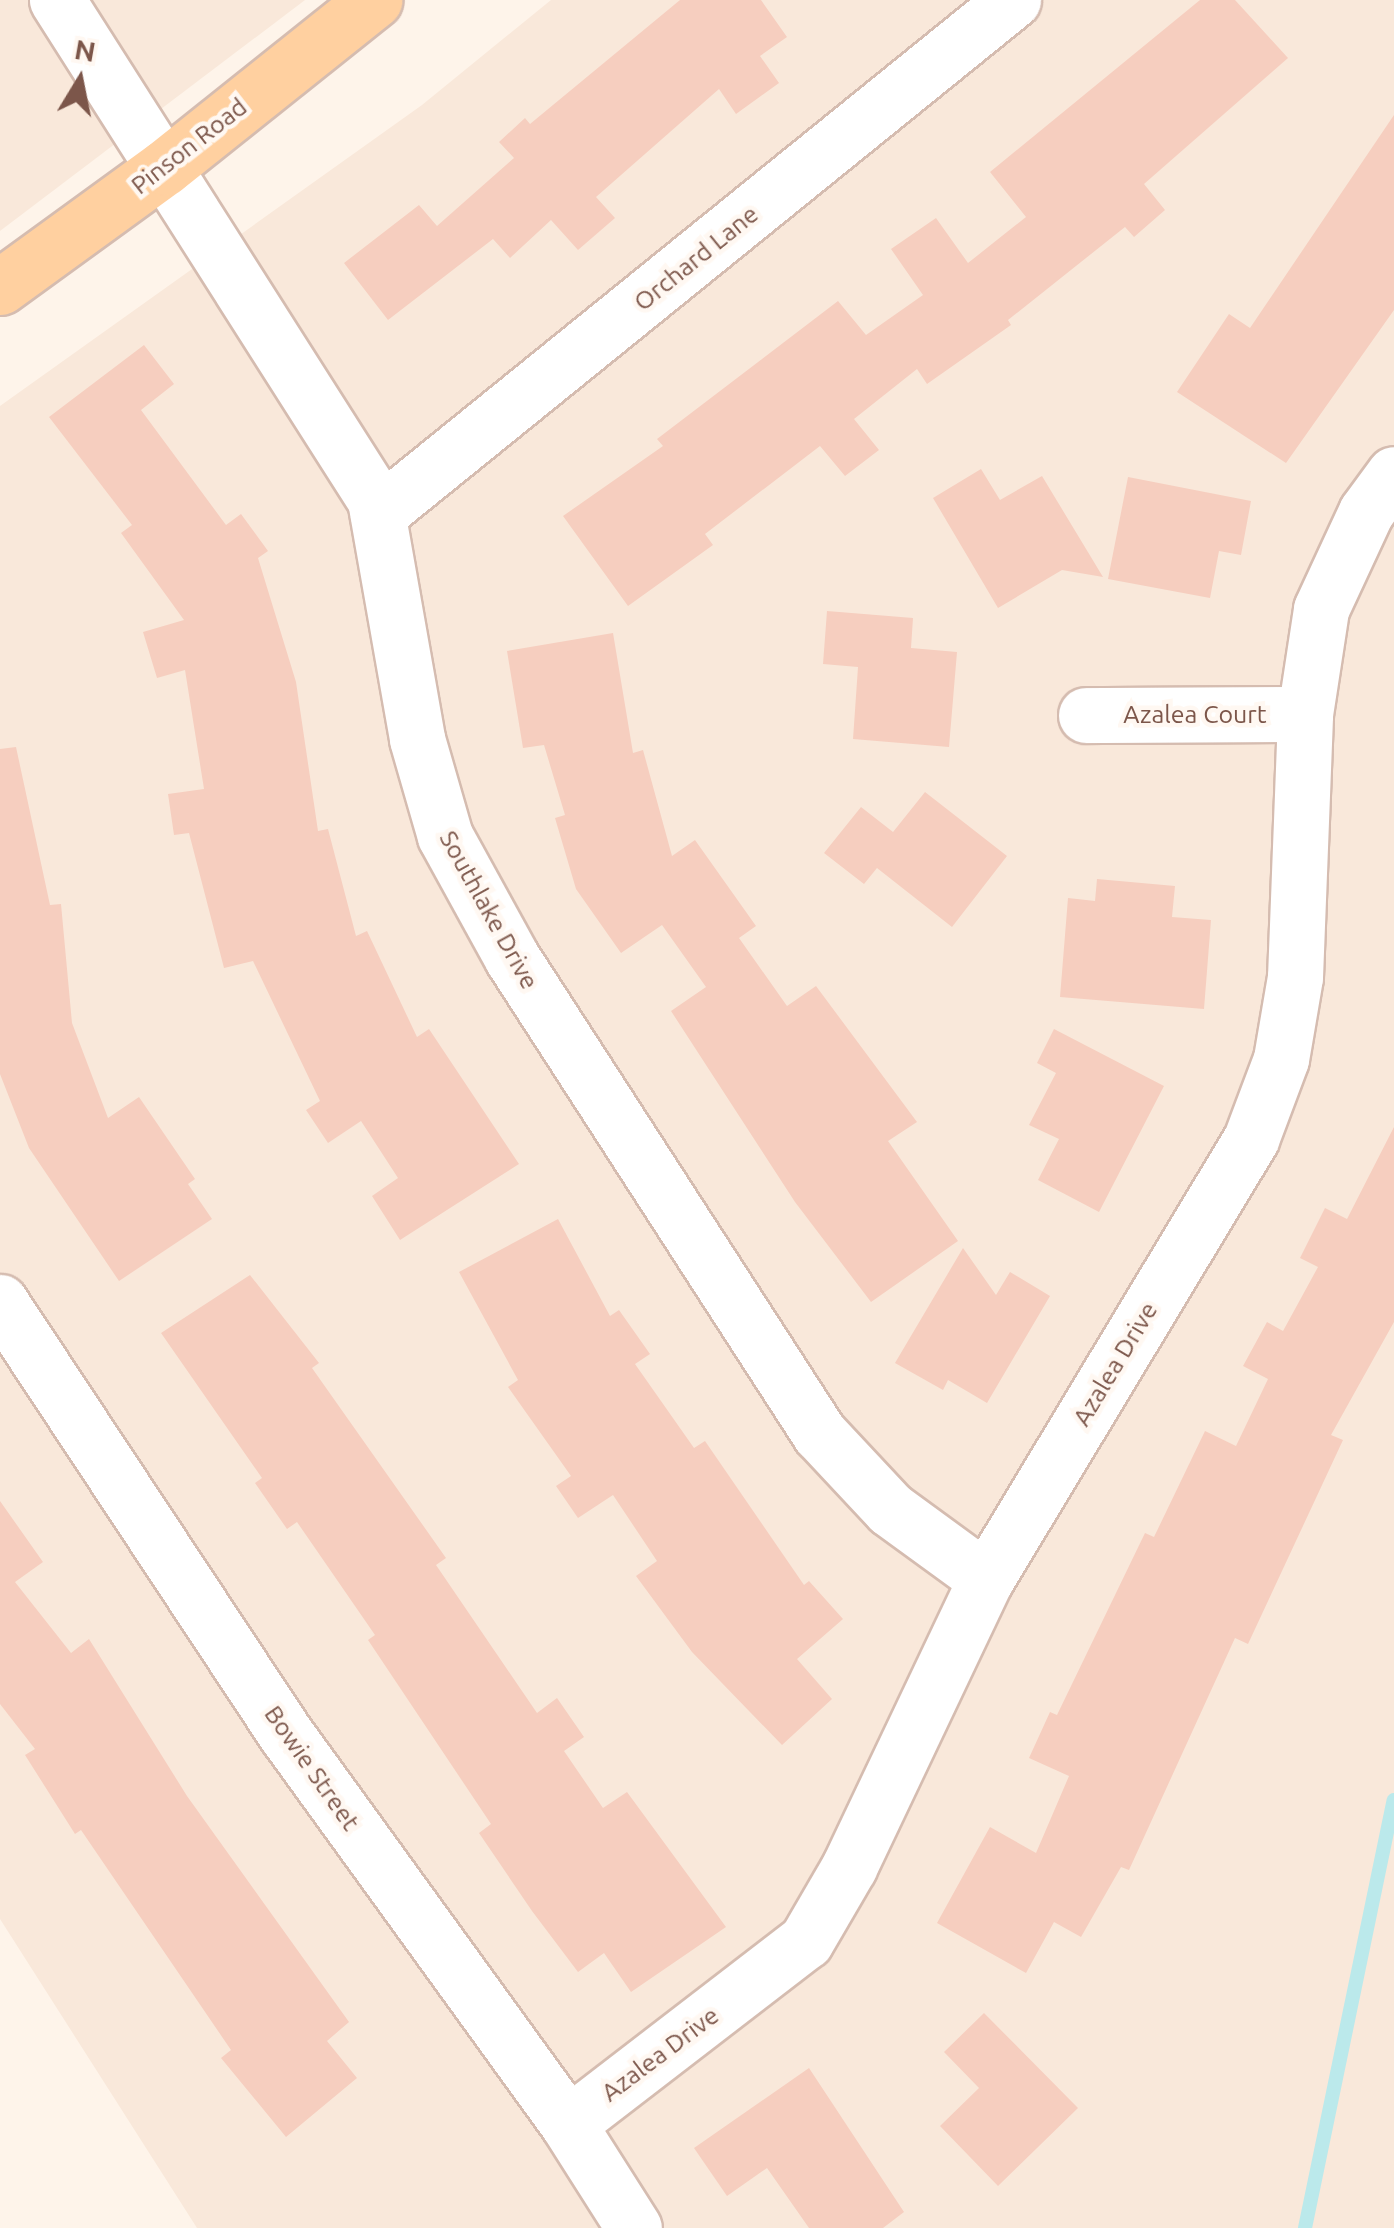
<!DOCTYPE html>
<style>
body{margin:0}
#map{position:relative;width:1394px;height:2228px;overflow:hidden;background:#fef4ea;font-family:Ubuntu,sans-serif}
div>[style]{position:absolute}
.residential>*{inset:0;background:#f9e8da}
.stream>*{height:14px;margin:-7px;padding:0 7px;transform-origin:7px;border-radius:7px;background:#bbe9eb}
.building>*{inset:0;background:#f6cebf}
.roads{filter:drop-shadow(2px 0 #d5bcb0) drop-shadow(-2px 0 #d5bcb0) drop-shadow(0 2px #d5bcb0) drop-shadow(0 -2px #d5bcb0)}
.minor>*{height:55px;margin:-27.5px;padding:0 27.5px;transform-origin:27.5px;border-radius:27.5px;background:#fff}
.major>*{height:55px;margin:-27.5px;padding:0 27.5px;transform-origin:27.5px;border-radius:27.5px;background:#ffd0a0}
span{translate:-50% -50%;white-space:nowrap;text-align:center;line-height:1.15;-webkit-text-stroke:9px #fff8f2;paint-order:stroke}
.street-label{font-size:25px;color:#7c564a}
.north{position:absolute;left:30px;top:30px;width:100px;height:100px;-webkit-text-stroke:8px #fff8f2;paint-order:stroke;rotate:10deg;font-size:28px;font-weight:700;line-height:40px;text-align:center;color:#7c564a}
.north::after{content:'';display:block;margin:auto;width:35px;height:45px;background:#7c564a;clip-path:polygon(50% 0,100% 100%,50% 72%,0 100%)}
</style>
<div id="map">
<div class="residential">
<div style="clip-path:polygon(0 0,305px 0,0 231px)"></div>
<div style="clip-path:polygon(551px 0,1394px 0,1394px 2228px,197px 2228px,0 1919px,0 406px,422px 105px)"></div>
</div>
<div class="stream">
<div style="left:1305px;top:2228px;width:437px;rotate:-78.3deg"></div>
</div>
<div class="building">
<div style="clip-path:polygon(680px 0,761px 0,787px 37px,760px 56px,779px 83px,736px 114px,719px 89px,596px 197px,615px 218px,578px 250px,551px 220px,510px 258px,493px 239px,388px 320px,344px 263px,419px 205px,437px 226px,514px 158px,499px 142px,525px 118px,530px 124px)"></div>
<div style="clip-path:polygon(1200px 0,1235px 0,1288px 58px,1144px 184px,1165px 210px,1134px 237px,1125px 227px,1008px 320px,1011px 325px,927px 384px,917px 369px,854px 419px,879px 450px,845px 476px,820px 446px,705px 534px,713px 545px,628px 606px,563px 516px,663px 446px,657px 439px,838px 301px,866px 335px,923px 295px,891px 249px,936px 218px,968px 263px,1026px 217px,990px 172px)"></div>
<div style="clip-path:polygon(1394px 115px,1394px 310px,1286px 463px,1177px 392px,1229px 314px,1250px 328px)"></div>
<div style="clip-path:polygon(144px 345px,174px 384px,141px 410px,226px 525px,241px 514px,268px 551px,258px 558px,296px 682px,318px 831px,328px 829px,356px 936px,367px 931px,417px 1037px,429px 1029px,519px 1164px,400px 1240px,372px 1196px,398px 1178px,361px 1121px,328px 1143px,306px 1110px,320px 1101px,253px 961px,224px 968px,189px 833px,174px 835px,168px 794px,204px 789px,185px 670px,157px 678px,143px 632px,184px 620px,121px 533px,132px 525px,49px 417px)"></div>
<div style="clip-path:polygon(981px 469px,1000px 500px,1042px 476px,1103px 577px,1062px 570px,998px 608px,933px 498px)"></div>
<div style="clip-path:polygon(1128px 477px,1251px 501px,1241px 555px,1219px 551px,1210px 598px,1108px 579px)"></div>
<div style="clip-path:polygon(827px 611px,913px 618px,911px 648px,957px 652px,949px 747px,853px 739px,858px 667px,823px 664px)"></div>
<div style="clip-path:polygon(613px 633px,633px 753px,643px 750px,672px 856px,695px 840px,756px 926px,739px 938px,787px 1006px,816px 986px,917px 1122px,888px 1141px,958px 1241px,871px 1302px,795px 1202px,671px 1011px,706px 987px,662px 925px,621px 953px,576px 889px,555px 818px,565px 815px,544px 745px,523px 748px,507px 651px)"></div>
<div style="clip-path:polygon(16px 747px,50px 905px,61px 904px,72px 1023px,108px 1118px,139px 1097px,195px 1179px,188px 1184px,212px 1219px,119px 1281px,29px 1148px,0 1074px,0 749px)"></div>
<div style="clip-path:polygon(925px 792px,1007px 856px,952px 927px,877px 868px,864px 884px,824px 853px,861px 807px,893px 832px)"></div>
<div style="clip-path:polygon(1097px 879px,1175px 886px,1172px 917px,1211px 920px,1204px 1009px,1060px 997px,1068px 898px,1095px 901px)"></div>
<div style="clip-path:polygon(1054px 1029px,1164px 1086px,1099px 1212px,1038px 1180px,1059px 1139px,1029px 1125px,1056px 1073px,1037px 1063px)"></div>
<div style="clip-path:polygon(1394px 1127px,1394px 1322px,1331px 1435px,1343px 1440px,1248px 1644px,1235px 1638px,1129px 1870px,1121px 1867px,1081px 1937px,1054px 1922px,1026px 1973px,937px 1923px,990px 1827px,1036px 1853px,1069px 1776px,1029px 1758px,1050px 1712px,1057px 1715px,1145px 1533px,1154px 1537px,1205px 1431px,1236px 1446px,1268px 1379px,1243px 1366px,1267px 1322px,1283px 1331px,1318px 1267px,1300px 1258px,1325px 1208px,1347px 1219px)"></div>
<div style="clip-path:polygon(558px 1219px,610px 1316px,619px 1310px,650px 1354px,635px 1364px,694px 1448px,705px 1441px,804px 1585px,809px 1581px,843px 1619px,797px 1659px,832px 1699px,782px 1745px,692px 1652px,636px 1576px,657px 1561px,613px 1495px,578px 1518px,556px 1486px,571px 1476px,508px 1387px,518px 1380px,459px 1272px)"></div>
<div style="clip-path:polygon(963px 1248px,996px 1295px,1010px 1272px,1050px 1296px,987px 1403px,948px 1380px,943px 1390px,895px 1363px)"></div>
<div style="clip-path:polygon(250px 1275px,319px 1363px,312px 1368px,446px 1558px,436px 1565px,537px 1713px,557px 1698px,584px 1737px,564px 1751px,603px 1808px,627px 1792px,726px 1927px,631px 1992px,604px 1953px,578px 1972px,532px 1911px,479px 1833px,491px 1824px,368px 1640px,375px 1635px,297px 1522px,287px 1529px,255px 1483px,262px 1478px,161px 1333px)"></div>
<div style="clip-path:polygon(0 1501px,43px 1562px,15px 1582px,71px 1653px,89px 1639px,187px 1796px,349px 2022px,327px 2041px,357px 2078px,286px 2137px,221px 2058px,231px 2050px,81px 1830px,75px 1834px,25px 1755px,35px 1749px,0 1704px)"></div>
<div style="clip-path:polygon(984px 2013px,1078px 2108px,998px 2186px,940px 2126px,979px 2088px,944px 2052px)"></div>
<div style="clip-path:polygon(809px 2068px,904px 2212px,883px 2228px,809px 2228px,767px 2168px,727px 2196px,694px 2148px)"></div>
</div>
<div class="roads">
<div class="minor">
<div style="left:57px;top:0;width:593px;rotate:57.54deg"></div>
<div style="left:375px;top:500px;width:243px;rotate:80deg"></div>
<div style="left:417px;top:739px;width:101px;rotate:73.9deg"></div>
<div style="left:445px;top:836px;width:139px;rotate:61.2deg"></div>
<div style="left:512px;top:958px;width:566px;rotate:57.12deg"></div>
<div style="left:819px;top:1433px;width:104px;rotate:46.9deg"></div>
<div style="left:890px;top:1509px;width:119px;rotate:36.1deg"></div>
<div style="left:378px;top:514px;width:817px;rotate:-38.99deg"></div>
<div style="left:1086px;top:715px;width:219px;rotate:-0.3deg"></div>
<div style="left:0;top:1302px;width:517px;rotate:56.53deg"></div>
<div style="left:285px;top:1733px;width:483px;rotate:54.1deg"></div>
<div style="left:568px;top:2124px;width:123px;rotate:57.6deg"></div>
<div style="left:568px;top:2124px;width:300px;rotate:-37.6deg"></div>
<div style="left:806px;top:1941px;width:86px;rotate:-59.8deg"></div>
<div style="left:849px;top:1867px;width:319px;rotate:-64.6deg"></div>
<div style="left:986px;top:1579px;width:514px;rotate:-58.94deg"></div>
<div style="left:1251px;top:1139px;width:85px;rotate:-69.4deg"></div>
<div style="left:1281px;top:1059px;width:83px;rotate:-80.3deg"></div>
<div style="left:1295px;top:977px;width:263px;rotate:-87.8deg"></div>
<div style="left:1305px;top:714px;width:106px;rotate:-81.3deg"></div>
<div style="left:1321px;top:609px;width:107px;rotate:-65.1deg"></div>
<div style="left:1366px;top:512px;width:47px;rotate:-53.6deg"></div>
</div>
<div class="major">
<div style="left:0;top:287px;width:204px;rotate:-36deg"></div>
<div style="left:165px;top:167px;width:268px;rotate:-38.6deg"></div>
</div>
</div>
<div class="street-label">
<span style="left:189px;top:146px;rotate:-38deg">Pinson Road</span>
<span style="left:696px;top:258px;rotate:-39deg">Orchard Lane</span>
<span style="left:1195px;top:714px">Azalea Court</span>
<span style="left:489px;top:910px;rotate:61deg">Southlake Drive</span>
<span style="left:1115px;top:1364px;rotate:-59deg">Azalea Drive</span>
<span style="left:312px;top:1768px;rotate:55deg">Bowie Street</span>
<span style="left:660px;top:2054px;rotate:-37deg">Azalea Drive</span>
</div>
<div class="north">N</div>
</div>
